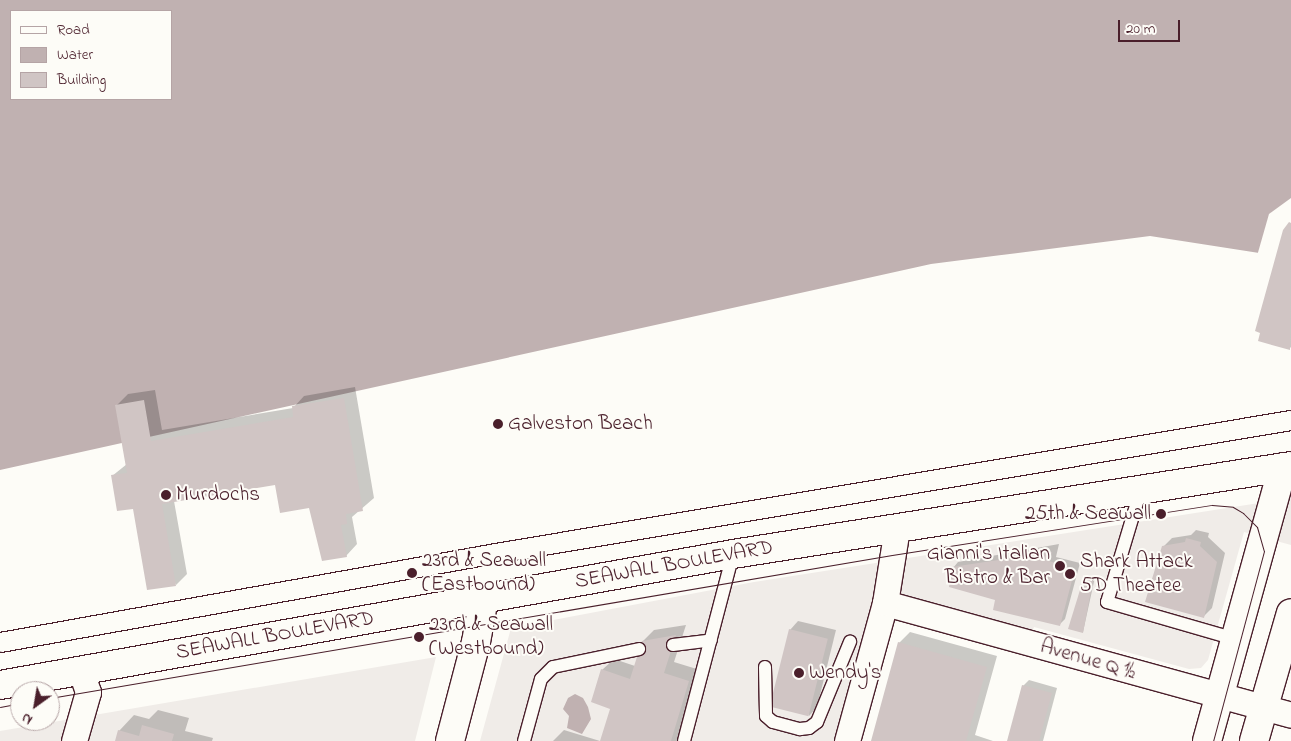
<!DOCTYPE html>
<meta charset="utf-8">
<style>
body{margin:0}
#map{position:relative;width:1291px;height:741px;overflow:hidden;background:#fdfcf7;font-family:"Indie Flower",sans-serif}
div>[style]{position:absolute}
.built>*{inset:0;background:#f0ece8}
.water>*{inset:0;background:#c0b1b1}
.pier>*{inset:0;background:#fdfcf7}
.shadow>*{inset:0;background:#0003}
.building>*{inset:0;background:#d0c5c4;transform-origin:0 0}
.roads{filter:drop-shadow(1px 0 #4a1f2b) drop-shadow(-1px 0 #4a1f2b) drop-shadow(0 1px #4a1f2b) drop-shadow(0 -1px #4a1f2b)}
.service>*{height:12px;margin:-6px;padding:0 6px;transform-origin:6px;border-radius:6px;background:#fdfcf7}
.pedestrian>*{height:19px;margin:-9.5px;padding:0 9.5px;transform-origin:9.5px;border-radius:9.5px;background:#fdfcf7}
.minor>*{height:25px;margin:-12.5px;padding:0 12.5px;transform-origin:12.5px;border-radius:12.5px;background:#fdfcf7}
.tertiary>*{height:28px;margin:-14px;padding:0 14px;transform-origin:14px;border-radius:14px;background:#fdfcf7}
.primary>*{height:28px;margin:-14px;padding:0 14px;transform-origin:14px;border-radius:14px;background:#fdfcf7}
.tram>*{height:1px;margin:-0.5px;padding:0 0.5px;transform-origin:0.5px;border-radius:0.5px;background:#4a1f2b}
.dots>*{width:14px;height:14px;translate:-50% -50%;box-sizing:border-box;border:2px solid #fdfcf7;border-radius:50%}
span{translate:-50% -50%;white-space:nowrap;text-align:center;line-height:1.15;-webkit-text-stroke:4px #fdfcf7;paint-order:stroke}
.poi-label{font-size:21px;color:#4a1f2b}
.left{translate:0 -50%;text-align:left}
.right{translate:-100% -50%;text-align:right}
.street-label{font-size:21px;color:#4a1f2b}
.legend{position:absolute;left:10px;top:10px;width:162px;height:90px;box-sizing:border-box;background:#fdfcf7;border:1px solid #b5a4a5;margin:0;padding:6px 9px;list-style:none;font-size:15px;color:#4a1f2b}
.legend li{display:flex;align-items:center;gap:10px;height:25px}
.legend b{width:25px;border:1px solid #b5a4a5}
.north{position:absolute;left:10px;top:681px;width:50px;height:50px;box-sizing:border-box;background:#fdfcf7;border:1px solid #b5a4a5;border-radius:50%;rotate:212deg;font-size:14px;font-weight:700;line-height:20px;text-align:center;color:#4a1f2b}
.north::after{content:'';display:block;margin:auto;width:18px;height:22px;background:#4a1f2b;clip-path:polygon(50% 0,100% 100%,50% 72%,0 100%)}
.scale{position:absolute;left:1118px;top:20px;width:62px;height:22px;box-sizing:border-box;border:2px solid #4a1f2b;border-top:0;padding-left:6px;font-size:15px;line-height:18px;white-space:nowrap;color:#4a1f2b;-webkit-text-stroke:4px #fdfcf7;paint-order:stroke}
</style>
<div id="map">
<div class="built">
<div style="clip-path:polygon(1291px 498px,1291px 545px,1244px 532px,1208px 660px,1201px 668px,1189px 669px,1034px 627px,1032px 633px,879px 591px,834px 741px,480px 741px,511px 628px,754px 582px)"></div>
<div style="clip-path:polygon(436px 657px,415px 741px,0 741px,0 731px)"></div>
</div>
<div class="water">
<div style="clip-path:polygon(evenodd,0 0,1291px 0,1291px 258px,1150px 236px,931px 264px,0 470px,0 0,11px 11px,171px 11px,171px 99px,11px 99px,11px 11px)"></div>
<div style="clip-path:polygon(575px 694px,583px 698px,588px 707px,591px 719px,582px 734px,567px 728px,569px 716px,563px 709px,568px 698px)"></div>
</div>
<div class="pier">
<div style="clip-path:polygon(1291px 198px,1291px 261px,1257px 256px,1269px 214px)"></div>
</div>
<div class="shadow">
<div style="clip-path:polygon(1291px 223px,1291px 347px,1289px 349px,1284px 231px)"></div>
<div style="clip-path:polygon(355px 387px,374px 498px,352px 517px,357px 544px,346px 556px,310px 507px,276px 484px,174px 501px,187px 574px,176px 585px,134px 508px,112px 476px,127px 464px,117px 405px,128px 394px,155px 390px,162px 430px,293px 408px,304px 396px)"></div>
<div style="clip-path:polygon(1196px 530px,1209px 533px,1208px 537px,1225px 553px,1212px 608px,1204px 616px,1163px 547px,1172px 538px,1191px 535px)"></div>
<div style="clip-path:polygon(1059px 544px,1056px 557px,1080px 563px,1065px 619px,1060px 624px,996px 600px,953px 568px,958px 562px)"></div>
<div style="clip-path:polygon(1088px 575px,1095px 577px,1083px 632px,1070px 628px)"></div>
<div style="clip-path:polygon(798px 621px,836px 630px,817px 707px,809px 716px,790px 630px)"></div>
<div style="clip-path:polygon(686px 625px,674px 662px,700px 670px,678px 741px,601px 741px,612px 708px,602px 670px,614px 659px,635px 666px,643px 641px,654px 630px)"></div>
<div style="clip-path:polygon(910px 632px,997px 656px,975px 735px,993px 741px,873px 741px,899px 643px)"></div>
<div style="clip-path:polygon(1029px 680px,1057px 688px,1043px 741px,1010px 741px,1023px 686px)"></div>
<div style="clip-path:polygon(158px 710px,189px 718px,185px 731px,213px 738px,212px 741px,116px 741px,119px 731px,134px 715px,149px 719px)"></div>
<div style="clip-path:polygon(564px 730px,600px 741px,553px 741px)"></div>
</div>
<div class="building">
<div style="clip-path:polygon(1289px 222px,1291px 223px,1290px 350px,1258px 341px,1260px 333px,1255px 331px,1283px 230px)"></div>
<div style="clip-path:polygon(344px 398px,363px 511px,346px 514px,347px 524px,341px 525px,347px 557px,322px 561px,309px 508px,280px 513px,275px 485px,162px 504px,176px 586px,147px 590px,133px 509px,117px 511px,111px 475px,127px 473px,115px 405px,144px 400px,151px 441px,293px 417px,292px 406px)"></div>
<div style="clip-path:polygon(1186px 538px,1201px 542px,1200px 546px,1217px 562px,1204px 618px,1145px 602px,1162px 546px,1185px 542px)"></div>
<div style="clip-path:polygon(1052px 552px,1049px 561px,1075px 569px,1060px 626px,993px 610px,995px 600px,949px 587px,952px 567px)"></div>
<div style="clip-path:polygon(1084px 577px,1093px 580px,1083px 633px,1068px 629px)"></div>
<div style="left:789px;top:629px;width:40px;height:80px;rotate:14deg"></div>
<div style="clip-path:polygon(676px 635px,664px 673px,689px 681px,671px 741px,600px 741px,610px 709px,591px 702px,601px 669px,630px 679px,642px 641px)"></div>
<div style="clip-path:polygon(898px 642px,987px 667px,966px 741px,871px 741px)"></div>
<div style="clip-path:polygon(1022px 685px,1052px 693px,1039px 741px,1007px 741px)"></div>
<div style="clip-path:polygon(142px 725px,174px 734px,172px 741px,115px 741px,118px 730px,139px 736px)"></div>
</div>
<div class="roads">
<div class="service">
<div style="left:1141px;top:489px;width:118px;rotate:106.7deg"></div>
<div style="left:1107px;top:602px;width:133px;rotate:16.1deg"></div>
<div style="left:673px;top:645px;width:38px;rotate:-7deg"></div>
<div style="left:765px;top:667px;width:49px;rotate:88.8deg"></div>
<div style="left:766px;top:716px;width:9px;rotate:41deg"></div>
<div style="left:773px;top:722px;width:28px;rotate:15deg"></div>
<div style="left:800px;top:729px;width:9px;rotate:-6deg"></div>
<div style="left:809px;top:728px;width:10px;rotate:-37deg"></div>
<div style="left:817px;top:722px;width:87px;rotate:-67.6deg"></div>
<div style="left:524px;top:741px;width:64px;rotate:-74.7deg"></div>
<div style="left:541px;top:679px;width:17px;rotate:-45deg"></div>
<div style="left:553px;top:667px;width:88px;rotate:-11.8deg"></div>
<div style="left:684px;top:741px;width:193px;rotate:-75.3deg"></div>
</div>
<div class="pedestrian">
<div style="left:0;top:642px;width:515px;rotate:-10.18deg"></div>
<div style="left:507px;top:551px;width:795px;rotate:-9.49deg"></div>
</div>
<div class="minor">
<div style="left:885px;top:603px;width:421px;rotate:15.4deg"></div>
<div style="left:74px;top:741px;width:51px;rotate:-74.1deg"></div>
<div style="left:88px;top:692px;width:21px;rotate:-109deg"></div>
<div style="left:847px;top:741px;width:143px;rotate:-74.6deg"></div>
<div style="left:885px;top:603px;width:76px;rotate:-80.9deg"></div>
</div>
<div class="tertiary">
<div style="left:450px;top:741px;width:102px;rotate:-75.3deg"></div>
<div style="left:476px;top:642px;width:45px;rotate:-79.7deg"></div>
</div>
<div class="primary">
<div style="left:0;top:685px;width:745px;rotate:-10.13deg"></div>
<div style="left:733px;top:554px;width:565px;rotate:-8.96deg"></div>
<div style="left:1207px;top:741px;width:284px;rotate:-74.5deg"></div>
<div style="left:1254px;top:741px;width:133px;rotate:-73.9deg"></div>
</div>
</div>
<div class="tram">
<div style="left:50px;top:698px;width:854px;rotate:-9.64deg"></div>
<div style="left:892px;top:555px;width:324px;rotate:-8.9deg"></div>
<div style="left:1212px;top:505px;width:21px;rotate:5deg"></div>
<div style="left:1233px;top:507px;width:12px;rotate:31deg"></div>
<div style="left:1243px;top:513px;width:20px;rotate:45deg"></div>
<div style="left:1257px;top:527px;width:25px;rotate:74deg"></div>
<div style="left:1264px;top:551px;width:197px;rotate:105deg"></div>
<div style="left:0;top:707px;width:20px;rotate:-11deg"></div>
</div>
<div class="dots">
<div style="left:498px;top:424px;background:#4a1f2b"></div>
<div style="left:166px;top:495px;background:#4a1f2b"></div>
<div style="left:1161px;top:514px;background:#4a1f2b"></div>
<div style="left:1060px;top:566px;background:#4a1f2b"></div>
<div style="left:412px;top:573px;background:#4a1f2b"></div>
<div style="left:1070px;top:574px;background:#4a1f2b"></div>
<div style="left:419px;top:637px;background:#4a1f2b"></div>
<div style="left:799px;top:673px;background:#4a1f2b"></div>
</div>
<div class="poi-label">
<span class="left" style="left:508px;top:424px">Galveston Beach</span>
<span class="left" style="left:176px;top:495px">Murdochs</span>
<span class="right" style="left:1151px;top:514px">25th &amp; Seawall</span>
<span class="right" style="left:1050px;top:566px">Gianni's Italian<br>Bistro &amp; Bar</span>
<span class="left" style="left:422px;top:573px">23rd &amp; Seawall<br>(Eastbound)</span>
<span class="left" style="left:1080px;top:574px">Shark Attack<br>5D Theatee</span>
<span class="left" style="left:429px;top:637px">23rd &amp; Seawall<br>(Westbound)</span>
<span class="left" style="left:809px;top:673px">Wendy's</span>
</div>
<div class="street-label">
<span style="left:674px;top:565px;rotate:-10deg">SEAWALL BOULEVARD</span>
<span style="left:275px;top:636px;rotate:-10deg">SEAWALL BOULEVARD</span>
<span style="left:1088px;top:660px;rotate:16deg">Avenue Q ½</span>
</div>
<ul class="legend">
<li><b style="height:6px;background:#fdfcf7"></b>Road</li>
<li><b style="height:14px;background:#c0b1b1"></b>Water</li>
<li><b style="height:14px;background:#d0c5c4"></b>Building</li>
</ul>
<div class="north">N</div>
<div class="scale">20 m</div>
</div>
